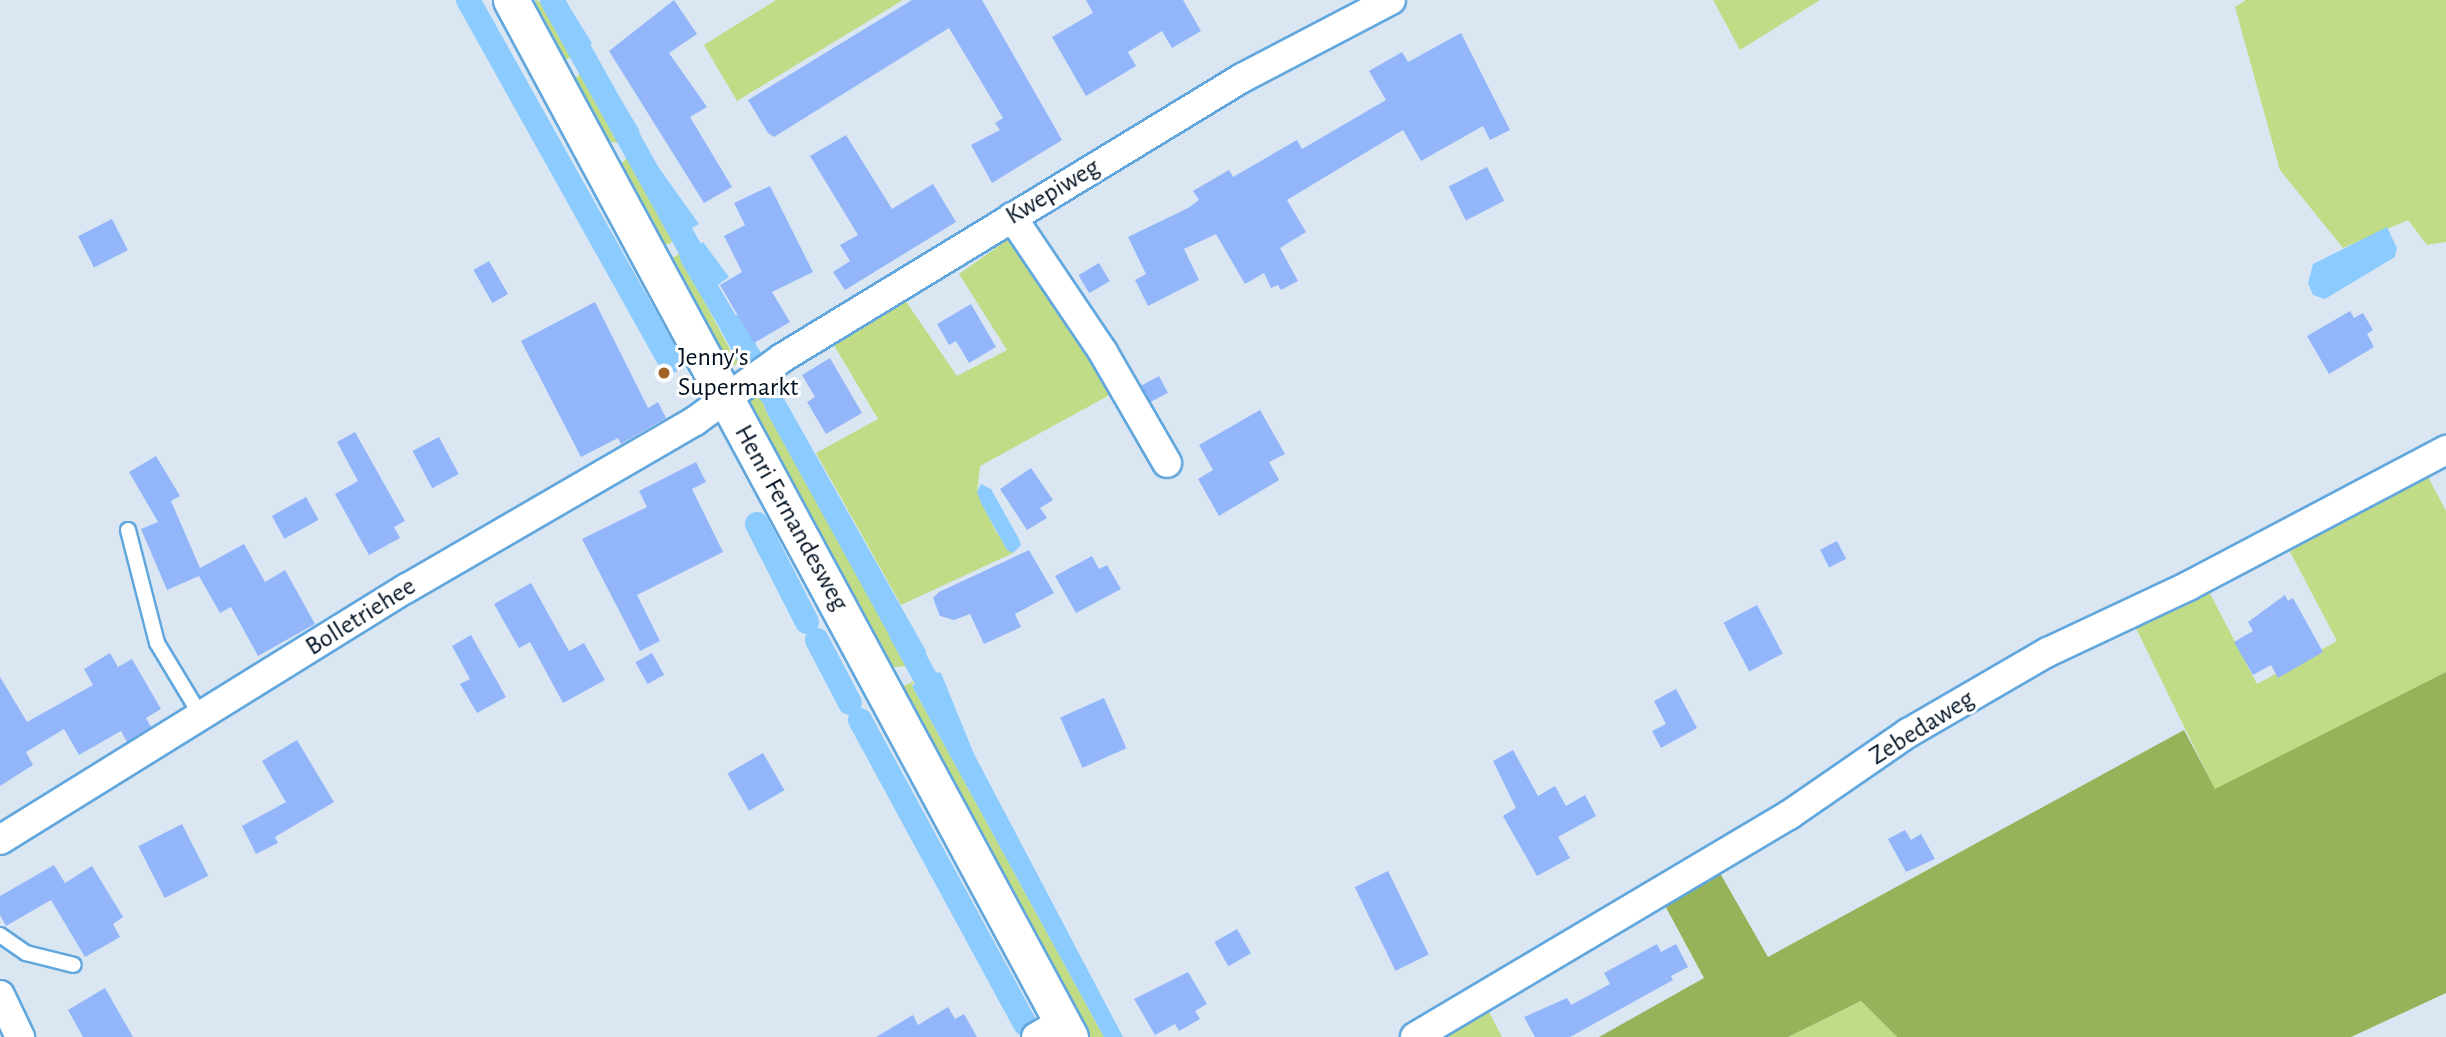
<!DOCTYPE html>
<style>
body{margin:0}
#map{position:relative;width:2446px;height:1037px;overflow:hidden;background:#dae7f3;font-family:"Alegreya Sans",sans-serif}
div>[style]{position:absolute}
.green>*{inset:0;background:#c0dc86}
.forest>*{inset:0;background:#96b359}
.water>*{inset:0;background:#8ccbfe}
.canal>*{height:24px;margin:-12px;padding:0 12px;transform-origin:12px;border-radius:12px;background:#8ccbfe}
.building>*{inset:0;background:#93b6fb;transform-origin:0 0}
.roads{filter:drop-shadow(2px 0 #61a7dd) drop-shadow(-2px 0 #61a7dd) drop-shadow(0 2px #61a7dd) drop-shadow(0 -2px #61a7dd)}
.service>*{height:14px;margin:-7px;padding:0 7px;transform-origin:7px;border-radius:7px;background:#fff}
.minor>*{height:28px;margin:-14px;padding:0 14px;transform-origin:14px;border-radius:14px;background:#fff}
.tertiary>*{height:35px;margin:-17.5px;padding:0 17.5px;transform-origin:17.5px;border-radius:17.5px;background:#fff}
.dots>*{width:19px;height:19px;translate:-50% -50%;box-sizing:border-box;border:4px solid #fff;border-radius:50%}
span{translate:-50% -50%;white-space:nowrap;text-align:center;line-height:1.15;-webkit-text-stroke:6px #fff;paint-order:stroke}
.street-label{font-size:26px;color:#001121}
.poi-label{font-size:26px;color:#001121}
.left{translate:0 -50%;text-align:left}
</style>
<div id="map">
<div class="green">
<div style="clip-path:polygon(536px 0,549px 6px,560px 37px,573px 55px,563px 62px,532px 6px)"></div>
<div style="clip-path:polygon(776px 0,903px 0,737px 101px,704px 45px)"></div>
<div style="clip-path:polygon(1713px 0,1820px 0,1740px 50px)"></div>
<div style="clip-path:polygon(2246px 0,2446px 0,2446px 242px,2427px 245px,2408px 220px,2343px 248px,2280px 170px,2235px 7px)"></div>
<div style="clip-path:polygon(581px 73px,585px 74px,618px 143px,599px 140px,572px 81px)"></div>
<div style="clip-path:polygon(630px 155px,674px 238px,671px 243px,662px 246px,619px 175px,620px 165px)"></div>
<div style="clip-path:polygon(1014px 235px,1117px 391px,980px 466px,977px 492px,996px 532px,1013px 553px,901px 605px,816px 453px,878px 419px,832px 342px,905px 300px,957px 376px,1007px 350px,959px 274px)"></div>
<div style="clip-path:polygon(679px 254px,734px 357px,743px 361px,733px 366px,724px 363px,669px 260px)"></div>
<div style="clip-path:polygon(757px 388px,767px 413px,909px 666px,882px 668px,746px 400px)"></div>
<div style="clip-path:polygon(2425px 471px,2446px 511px,2446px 672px,2215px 790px,2131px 618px,2204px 582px,2257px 684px,2337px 641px,2285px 542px)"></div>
<div style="clip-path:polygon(915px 681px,912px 686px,1104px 1037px,1082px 1037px,901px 687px)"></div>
<div style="clip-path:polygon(1861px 1001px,1897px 1037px,1788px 1037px)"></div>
<div style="clip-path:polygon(1486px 1006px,1502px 1037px,1435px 1037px)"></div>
</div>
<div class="forest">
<div style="clip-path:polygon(2446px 672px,2446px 993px,2351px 1037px,1897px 1037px,1861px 1001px,1788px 1037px,1599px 1037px,1704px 978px,1662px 900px,1717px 868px,1768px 957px,2184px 730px,2215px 789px)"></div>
</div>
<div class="water">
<div style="clip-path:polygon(542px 0,565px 0,592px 43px,573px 55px)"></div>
<div style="clip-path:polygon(597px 60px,640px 131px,618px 143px,581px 73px)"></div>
<div style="clip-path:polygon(644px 147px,699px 224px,674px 238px,629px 159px)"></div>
<div style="clip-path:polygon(2387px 227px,2397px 248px,2395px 257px,2325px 299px,2313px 295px,2308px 283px,2313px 264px)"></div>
<div style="clip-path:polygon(703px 242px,729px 277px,718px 285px,756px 350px,738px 359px,681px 262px,679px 254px)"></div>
<div style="clip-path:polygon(773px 379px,926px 651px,925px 658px,906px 666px,767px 413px,757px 388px)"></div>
<div style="clip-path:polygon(981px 484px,991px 489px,1019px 539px,1021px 545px,1013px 553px,1007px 550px,981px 503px,977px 492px)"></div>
<div style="clip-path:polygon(933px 672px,941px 673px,974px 754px,1123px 1037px,1104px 1037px,912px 686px)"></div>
</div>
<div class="canal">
<div style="left:468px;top:0;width:414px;rotate:60.8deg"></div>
<div style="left:552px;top:0;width:318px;rotate:61deg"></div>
<div style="left:732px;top:326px;width:76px;rotate:60.7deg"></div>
<div style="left:757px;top:524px;width:110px;rotate:63deg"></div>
<div style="left:901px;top:633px;width:82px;rotate:61.6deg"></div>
<div style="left:817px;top:640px;width:71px;rotate:62.4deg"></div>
<div style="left:860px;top:720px;width:346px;rotate:61.5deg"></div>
</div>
<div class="building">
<div style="clip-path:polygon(674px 0,697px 34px,669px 53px,707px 107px,690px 117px,732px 187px,704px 203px,609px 51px)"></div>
<div style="clip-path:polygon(912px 0,982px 0,1062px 140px,992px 183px,971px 145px,1000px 130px,995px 123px,1003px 118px,949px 28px,774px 137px,768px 133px,748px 100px)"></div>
<div style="clip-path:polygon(1086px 0,1183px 0,1201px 31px,1172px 48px,1162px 31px,1128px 52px,1136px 66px,1086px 96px,1052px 37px,1093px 13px)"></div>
<div style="clip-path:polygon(1461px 33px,1510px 130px,1490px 140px,1483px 126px,1421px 161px,1403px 130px,1287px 200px,1306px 232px,1280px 248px,1298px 281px,1281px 290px,1278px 285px,1271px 288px,1264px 273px,1245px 284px,1216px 234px,1184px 249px,1199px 280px,1148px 306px,1135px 280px,1146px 274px,1128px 237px,1188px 208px,1199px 200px,1193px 191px,1229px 170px,1233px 177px,1297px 140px,1302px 149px,1386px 100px,1369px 71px,1402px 52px,1408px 62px)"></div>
<div style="clip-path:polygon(846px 135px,892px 209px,933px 184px,956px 222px,845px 290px,833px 272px,850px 261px,840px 245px,858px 235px,810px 156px)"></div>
<div style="left:1487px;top:167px;width:38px;height:43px;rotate:63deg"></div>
<div style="clip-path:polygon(770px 186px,813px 272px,772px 292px,790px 322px,754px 343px,720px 285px,742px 272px,724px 236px,745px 225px,734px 203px)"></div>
<div style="left:112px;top:219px;width:35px;height:38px;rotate:63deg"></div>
<div style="left:489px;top:261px;width:38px;height:18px;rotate:60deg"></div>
<div style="left:1099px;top:263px;width:21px;height:24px;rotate:59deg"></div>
<div style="clip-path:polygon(595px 302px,648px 408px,658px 402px,666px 418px,621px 444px,618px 438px,581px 457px,521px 341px)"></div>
<div style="clip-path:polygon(971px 304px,996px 347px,969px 363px,956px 341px,949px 345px,937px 324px)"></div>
<div style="clip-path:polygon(2350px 311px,2354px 318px,2363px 313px,2373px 330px,2367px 334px,2374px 347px,2329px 374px,2307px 336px)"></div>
<div style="clip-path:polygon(830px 358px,862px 413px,826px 434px,807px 402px,815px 397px,802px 375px)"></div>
<div style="left:1159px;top:376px;width:19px;height:20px;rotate:62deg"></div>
<div style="clip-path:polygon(1260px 410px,1285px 454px,1269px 462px,1279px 480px,1219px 516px,1198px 479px,1213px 470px,1199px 445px)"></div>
<div style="clip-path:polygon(355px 432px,405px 521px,394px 527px,400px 538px,369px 555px,335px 494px,358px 481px,337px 442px)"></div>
<div style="left:439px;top:437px;width:42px;height:30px;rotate:62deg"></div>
<div style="clip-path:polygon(156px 456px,180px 496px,171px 501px,200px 568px,244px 544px,265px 582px,285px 570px,315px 624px,258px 656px,231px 607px,220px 613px,199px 576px,167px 590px,141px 529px,158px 522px,129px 472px)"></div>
<div style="clip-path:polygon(696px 462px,706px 482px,692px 489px,723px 552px,637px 595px,660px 641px,640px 651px,582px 539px,647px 507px,639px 491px)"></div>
<div style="clip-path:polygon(1031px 468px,1053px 500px,1040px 508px,1047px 518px,1027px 530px,1000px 489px)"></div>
<div style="left:306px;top:497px;width:26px;height:39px;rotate:61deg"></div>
<div style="left:1837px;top:541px;width:20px;height:19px;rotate:63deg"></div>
<div style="clip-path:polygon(1029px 550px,1054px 593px,1015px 614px,1021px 627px,984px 644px,970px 614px,954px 620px,940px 616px,933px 598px,939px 592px)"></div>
<div style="clip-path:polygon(1092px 556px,1099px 569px,1107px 565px,1121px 589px,1076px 613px,1055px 576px)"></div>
<div style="clip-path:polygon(531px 583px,569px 651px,584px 643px,605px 680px,563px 703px,530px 642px,519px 648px,494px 604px)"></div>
<div style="clip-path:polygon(2285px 595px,2288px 601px,2293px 598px,2323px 652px,2278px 678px,2271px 665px,2253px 675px,2234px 642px,2253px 631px,2248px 622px)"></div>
<div style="left:1757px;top:605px;width:55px;height:38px;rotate:62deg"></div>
<div style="clip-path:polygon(471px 635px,506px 697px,477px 713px,460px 684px,470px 679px,452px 646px)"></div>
<div style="clip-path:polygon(110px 653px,118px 667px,132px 659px,161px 709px,146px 718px,151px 727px,127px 742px,121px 731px,79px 755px,64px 729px,26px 752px,33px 765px,0 786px,0 677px,27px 722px,93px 685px,84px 669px)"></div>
<div style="left:652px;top:653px;width:25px;height:19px;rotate:61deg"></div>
<div style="clip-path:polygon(1676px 689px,1697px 728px,1661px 748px,1652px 731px,1666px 724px,1654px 701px)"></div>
<div style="left:1104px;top:698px;width:55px;height:48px;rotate:66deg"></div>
<div style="clip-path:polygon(297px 740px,334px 802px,275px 837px,278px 843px,256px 854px,242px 826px,286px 802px,262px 761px)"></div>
<div style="clip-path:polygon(1513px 750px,1538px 796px,1555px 786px,1566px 806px,1585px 795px,1596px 816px,1558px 837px,1570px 858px,1537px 876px,1503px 816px,1516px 808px,1493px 761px)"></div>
<div style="left:763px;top:753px;width:43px;height:41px;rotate:60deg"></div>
<div style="left:182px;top:824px;width:58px;height:49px;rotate:63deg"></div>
<div style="clip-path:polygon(1905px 830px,1911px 840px,1921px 834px,1935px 859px,1906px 872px,1888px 839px)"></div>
<div style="clip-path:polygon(54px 865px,65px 883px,92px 866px,123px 917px,113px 924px,120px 937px,85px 957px,51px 900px,6px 926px,0 915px,0 896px)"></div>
<div style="left:1388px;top:871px;width:93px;height:37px;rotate:64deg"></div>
<div style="left:1237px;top:929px;width:28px;height:26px;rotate:60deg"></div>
<div style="clip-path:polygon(1657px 944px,1661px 952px,1676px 944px,1688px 967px,1671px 976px,1673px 980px,1570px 1037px,1535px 1037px,1524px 1017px,1567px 998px,1571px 1005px,1610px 984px,1604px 973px)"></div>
<div style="clip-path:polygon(1188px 972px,1207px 1004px,1195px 1011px,1200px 1019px,1179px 1031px,1175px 1024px,1155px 1035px,1134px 999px)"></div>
<div style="clip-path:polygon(105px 988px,133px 1037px,83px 1037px,68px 1010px)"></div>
<div style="clip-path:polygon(948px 1007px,955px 1019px,964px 1014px,977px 1037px,876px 1037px,913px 1015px,918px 1025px)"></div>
</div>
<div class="roads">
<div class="service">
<div style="left:128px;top:530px;width:117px;rotate:75.6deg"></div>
<div style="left:157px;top:643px;width:85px;rotate:58.9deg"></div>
<div style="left:0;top:935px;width:32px;rotate:35deg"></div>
<div style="left:26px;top:953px;width:49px;rotate:14deg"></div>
</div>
<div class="minor">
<div style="left:1012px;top:217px;width:163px;rotate:56deg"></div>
<div style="left:1103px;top:352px;width:128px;rotate:60deg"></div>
<div style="left:0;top:840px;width:479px;rotate:-31.8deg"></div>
<div style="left:407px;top:588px;width:333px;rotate:-30.1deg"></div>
<div style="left:695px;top:421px;width:107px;rotate:-35.9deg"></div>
<div style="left:782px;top:358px;width:539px;rotate:-31.33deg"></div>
<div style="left:1242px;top:78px;width:168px;rotate:-27.6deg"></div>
<div style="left:0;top:995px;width:47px;rotate:64.5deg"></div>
<div style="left:1036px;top:1037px;width:30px;rotate:-30deg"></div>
<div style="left:1415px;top:1037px;width:435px;rotate:-30.7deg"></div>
<div style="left:1789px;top:815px;width:145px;rotate:-34.6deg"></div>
<div style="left:1908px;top:733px;width:162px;rotate:-30.1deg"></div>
<div style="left:2048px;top:652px;width:155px;rotate:-25.2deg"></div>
<div style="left:2188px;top:586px;width:292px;rotate:-27.8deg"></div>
</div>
<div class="tertiary">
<div style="left:511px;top:0;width:1178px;rotate:61.67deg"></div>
</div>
</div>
<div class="dots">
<div style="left:664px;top:373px;background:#a06526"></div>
</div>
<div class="street-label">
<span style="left:1053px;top:192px;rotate:-31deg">Kwepiweg</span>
<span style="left:791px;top:518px;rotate:61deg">Henri Fernandesweg</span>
<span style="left:361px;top:617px;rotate:-32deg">Bolletriehee</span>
<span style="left:1922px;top:728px;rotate:-32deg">Zebedaweg</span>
</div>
<div class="poi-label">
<span class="left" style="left:678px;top:373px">Jenny's<br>Supermarkt</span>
</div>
</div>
